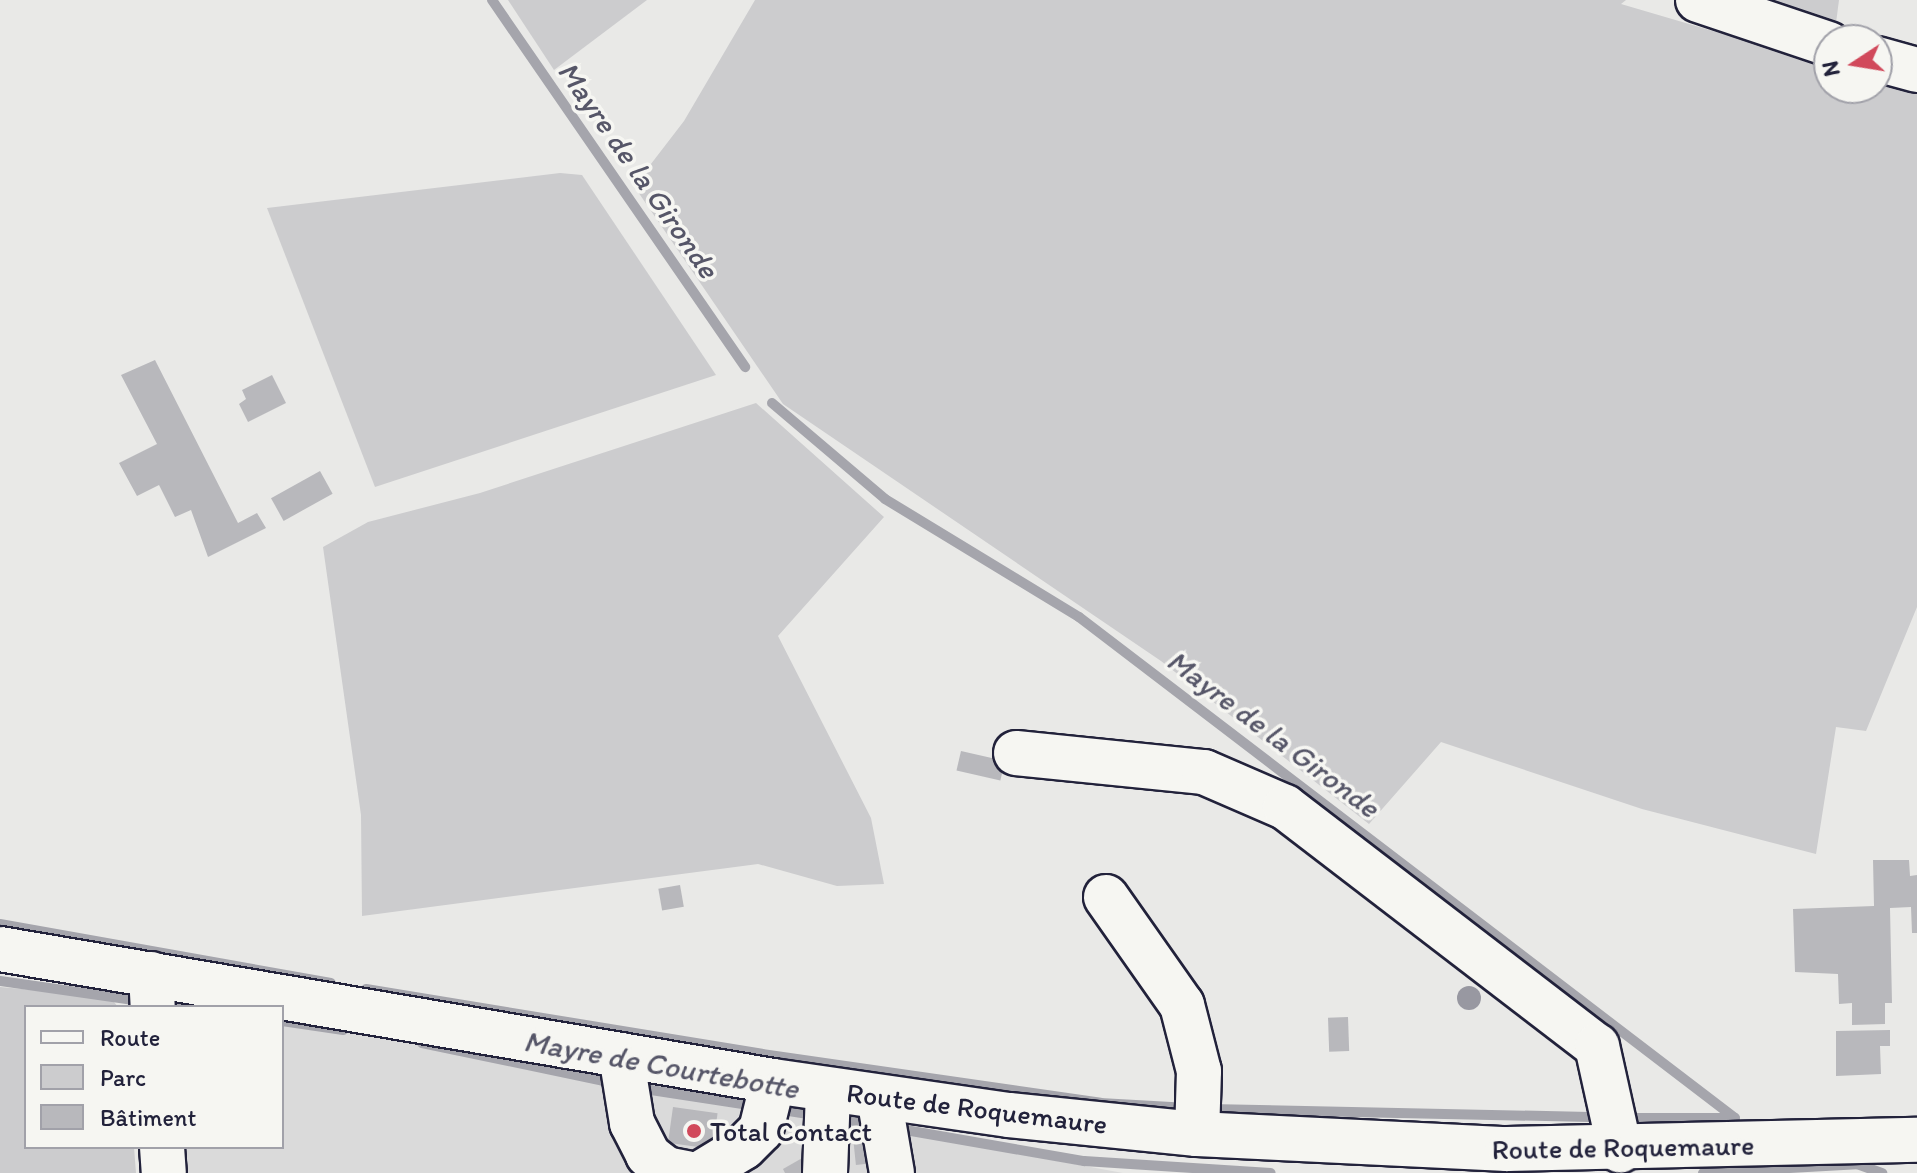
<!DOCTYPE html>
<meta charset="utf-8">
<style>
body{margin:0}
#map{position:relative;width:1917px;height:1173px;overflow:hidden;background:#e9e9e7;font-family:Itim,sans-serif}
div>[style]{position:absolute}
.built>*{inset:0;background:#dadada}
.green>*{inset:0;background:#ccccce}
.stream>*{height:10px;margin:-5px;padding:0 5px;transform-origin:5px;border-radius:5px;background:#a5a5ac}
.building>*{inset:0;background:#b8b8bc;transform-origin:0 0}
.roads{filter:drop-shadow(2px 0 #22223b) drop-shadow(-2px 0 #22223b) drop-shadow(0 2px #22223b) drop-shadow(0 -2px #22223b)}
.minor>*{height:44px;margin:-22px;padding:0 22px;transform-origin:22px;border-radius:22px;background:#f6f6f2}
.major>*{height:44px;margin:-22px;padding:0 22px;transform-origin:22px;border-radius:22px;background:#f6f6f2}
.trees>*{width:24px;height:24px;margin:-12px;border-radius:50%;background:#9898a1}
.dots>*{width:22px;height:22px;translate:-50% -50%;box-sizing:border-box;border:4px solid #f6f6f2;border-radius:50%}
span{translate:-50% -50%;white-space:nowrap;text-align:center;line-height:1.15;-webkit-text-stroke:7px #f6f6f2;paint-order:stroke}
.street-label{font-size:28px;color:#22223b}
.poi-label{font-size:28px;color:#22223b}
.left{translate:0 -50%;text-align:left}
.water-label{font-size:30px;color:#565668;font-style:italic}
.legend{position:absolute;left:24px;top:1005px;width:260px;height:144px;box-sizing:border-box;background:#f6f6f2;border:2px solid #a1a1a9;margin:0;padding:10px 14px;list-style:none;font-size:24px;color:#22223b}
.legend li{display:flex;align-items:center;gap:16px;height:40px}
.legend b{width:40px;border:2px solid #a1a1a9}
.north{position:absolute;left:1813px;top:24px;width:80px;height:80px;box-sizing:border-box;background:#f6f6f2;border:2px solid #a1a1a9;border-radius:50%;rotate:258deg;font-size:22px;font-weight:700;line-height:32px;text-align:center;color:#22223b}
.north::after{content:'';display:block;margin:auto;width:28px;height:36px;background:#d1495b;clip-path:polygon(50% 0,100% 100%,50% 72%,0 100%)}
</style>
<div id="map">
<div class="built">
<div style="clip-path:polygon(282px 1018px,1123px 1173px,181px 1173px,180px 1147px,282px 1147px)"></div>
</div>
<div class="green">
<div style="clip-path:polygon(508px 0,647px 0,554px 70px)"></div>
<div style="clip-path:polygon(755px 0,1626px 0,1621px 4px,1829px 65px,1829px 88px,1877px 88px,1877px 79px,1917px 90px,1917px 607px,1866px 731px,1836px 727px,1816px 854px,1642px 809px,1441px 742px,1369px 824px,1161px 661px,783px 404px,634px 186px,684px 121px)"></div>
<div style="clip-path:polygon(1769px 0,1839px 0,1836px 23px)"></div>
<div style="clip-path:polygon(560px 173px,582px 175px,716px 375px,375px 487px,267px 208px)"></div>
<div style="clip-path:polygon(756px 403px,884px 517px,778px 636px,871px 818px,884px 884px,837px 886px,758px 864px,362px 916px,361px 815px,323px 547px,368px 522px,480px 493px)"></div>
<div style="clip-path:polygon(0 987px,110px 997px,118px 1007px,26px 1007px,26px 1147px,134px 1147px,136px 1173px,0 1173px)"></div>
</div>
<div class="stream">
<div style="left:492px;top:0;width:446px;rotate:55.4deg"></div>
<div style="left:772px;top:403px;width:148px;rotate:40.3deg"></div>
<div style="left:885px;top:499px;width:227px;rotate:31.3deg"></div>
<div style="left:1079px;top:617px;width:825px;rotate:37.37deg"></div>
<div style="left:0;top:924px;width:336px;rotate:10.1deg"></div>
<div style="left:0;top:981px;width:142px;rotate:8.1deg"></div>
<div style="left:366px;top:989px;width:401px;rotate:9.3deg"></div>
<div style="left:762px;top:1054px;width:342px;rotate:8.2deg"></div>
<div style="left:1100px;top:1103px;width:89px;rotate:3.2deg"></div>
<div style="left:164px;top:1004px;width:21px;rotate:8deg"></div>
<div style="left:282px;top:1021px;width:62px;rotate:8.4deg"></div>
<div style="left:422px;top:1043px;width:196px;rotate:11.8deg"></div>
<div style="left:638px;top:1088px;width:119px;rotate:8.7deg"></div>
<div style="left:776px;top:1109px;width:39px;rotate:9deg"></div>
<div style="left:1209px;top:1109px;width:392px;rotate:1.2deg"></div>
<div style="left:835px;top:1118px;width:40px;rotate:8.5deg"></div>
<div style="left:1625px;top:1118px;width:110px"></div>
<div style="left:894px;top:1128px;width:193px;rotate:9.9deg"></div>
<div style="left:1084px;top:1161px;width:187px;rotate:3.7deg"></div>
<div style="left:1703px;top:1173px;width:154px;rotate:-3.3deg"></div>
<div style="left:1857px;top:1164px;width:27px;rotate:20deg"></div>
</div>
<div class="building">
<div style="clip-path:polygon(155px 360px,238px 523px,257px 513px,266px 528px,208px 557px,191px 510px,175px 517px,159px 485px,137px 496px,119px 463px,157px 444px,121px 375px)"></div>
<div style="clip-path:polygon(272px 375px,286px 403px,248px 422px,239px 404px,246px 399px,242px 390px)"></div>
<div style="left:320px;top:471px;width:26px;height:56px;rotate:61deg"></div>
<div style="left:961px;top:751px;width:45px;height:20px;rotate:13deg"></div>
<div style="clip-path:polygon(1873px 860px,1909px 860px,1910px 876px,1917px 875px,1917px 933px,1912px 933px,1911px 907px,1890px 908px,1892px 1003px,1885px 1003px,1885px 1024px,1852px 1025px,1852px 1003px,1839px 1004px,1838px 974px,1795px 972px,1793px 909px,1874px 906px)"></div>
<div style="left:680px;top:885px;width:22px;height:22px;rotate:80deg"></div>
<div style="left:1348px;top:1017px;width:34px;height:20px;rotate:88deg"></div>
<div style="clip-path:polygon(1890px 1030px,1890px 1046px,1880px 1046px,1881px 1074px,1836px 1076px,1836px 1031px)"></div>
<div style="left:673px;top:1107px;width:45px;height:36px;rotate:8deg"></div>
<div style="left:873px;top:1136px;width:27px;height:20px;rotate:84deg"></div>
<div style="clip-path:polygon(811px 1153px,823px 1173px,785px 1173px,783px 1169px)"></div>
</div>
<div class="roads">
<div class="minor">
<div style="left:1698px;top:0;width:138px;rotate:18.6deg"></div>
<div style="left:1877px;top:59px;width:41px;rotate:15.4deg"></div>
<div style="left:1016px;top:753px;width:189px;rotate:5.8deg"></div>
<div style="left:1204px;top:772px;width:88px;rotate:23.4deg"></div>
<div style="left:1285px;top:807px;width:393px;rotate:37.5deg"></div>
<div style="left:1597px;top:1046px;width:107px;rotate:77.5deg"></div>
<div style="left:1106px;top:897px;width:132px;rotate:54.9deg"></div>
<div style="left:1182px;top:1005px;width:68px;rotate:75.6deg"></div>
<div style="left:1199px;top:1071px;width:63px;rotate:91.8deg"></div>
<div style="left:151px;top:974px;width:33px;rotate:87deg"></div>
<div style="left:621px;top:1055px;width:69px;rotate:80.8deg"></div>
<div style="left:632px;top:1123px;width:36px;rotate:63deg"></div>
<div style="left:648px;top:1155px;width:23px;rotate:38deg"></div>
<div style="left:666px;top:1169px;width:21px;rotate:11deg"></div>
<div style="left:879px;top:1097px;width:77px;rotate:80.3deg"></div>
<div style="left:162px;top:1147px;width:26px;rotate:86deg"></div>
<div style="left:701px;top:1173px;width:50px;rotate:-31.2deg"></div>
<div style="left:744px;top:1147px;width:24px;rotate:-45deg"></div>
<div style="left:761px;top:1130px;width:50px;rotate:-76.2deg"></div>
<div style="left:825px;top:1173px;width:83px;rotate:-87.9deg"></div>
</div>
<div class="major">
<div style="left:0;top:949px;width:784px;rotate:9.69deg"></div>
<div style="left:773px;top:1081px;width:238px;rotate:8.2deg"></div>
<div style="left:1009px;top:1115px;width:189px;rotate:5.8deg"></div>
<div style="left:1197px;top:1134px;width:310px;rotate:2.8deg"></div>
<div style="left:1507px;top:1149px;width:410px;rotate:-1.3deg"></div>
</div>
</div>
<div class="trees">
<div style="left:1469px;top:998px"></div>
</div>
<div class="dots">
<div style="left:694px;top:1131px;background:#d1495b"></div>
</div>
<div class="street-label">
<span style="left:977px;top:1108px;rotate:7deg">Route de Roquemaure</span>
<span style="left:1623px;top:1147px;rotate:-1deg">Route de Roquemaure</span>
</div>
<div class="poi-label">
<span class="left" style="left:710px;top:1131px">Total Contact</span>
</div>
<div class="water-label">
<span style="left:638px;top:170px;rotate:55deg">Mayre de la Gironde</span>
<span style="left:1273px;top:734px;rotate:37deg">Mayre de la Gironde</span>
<span style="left:661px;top:1065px;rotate:10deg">Mayre de Courtebotte</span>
</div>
<ul class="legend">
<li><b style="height:10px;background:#f6f6f2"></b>Route</li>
<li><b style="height:22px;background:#ccccce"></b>Parc</li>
<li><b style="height:22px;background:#b8b8bc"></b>Bâtiment</li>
</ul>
<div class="north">N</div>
</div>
